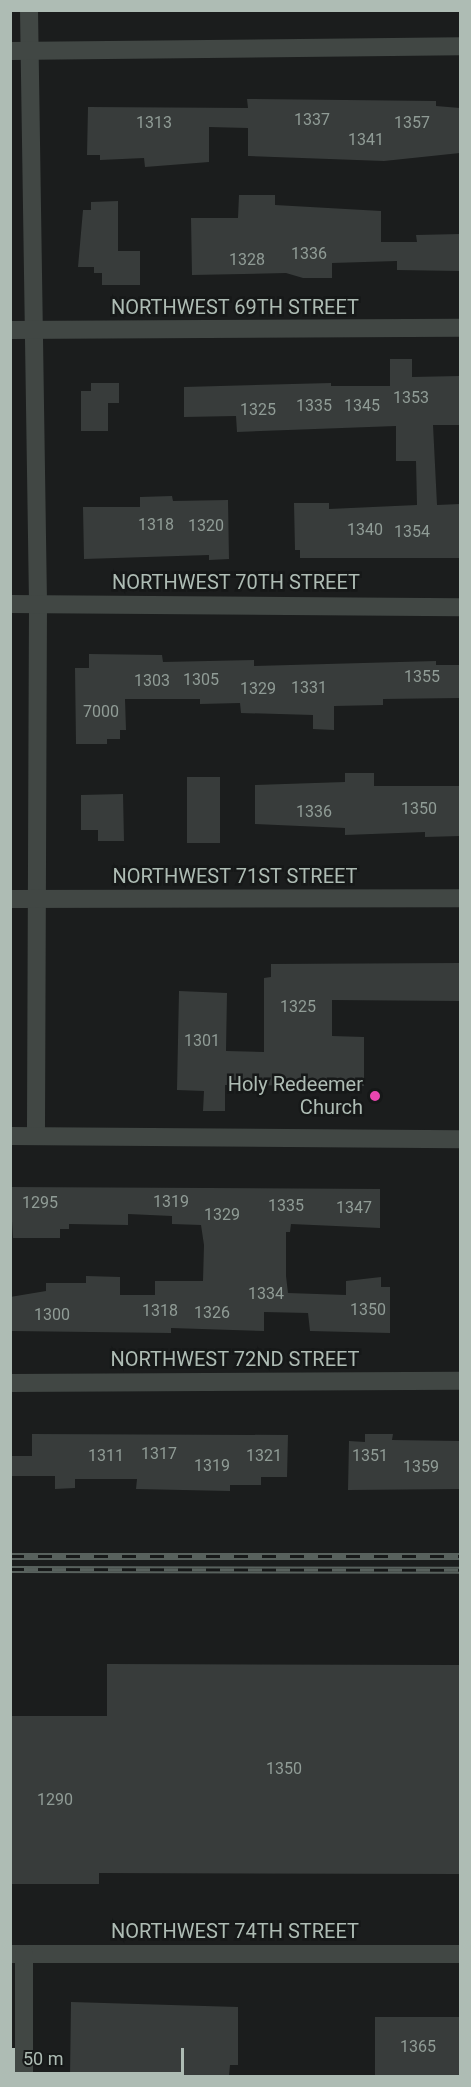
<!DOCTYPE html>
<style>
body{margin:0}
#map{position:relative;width:471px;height:2087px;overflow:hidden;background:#1b1d1d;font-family:Roboto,sans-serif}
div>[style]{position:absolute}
.building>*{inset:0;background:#383c3b;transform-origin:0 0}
.minor>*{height:18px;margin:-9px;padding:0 9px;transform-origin:9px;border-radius:9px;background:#414744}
.rail>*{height:7px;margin-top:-3.5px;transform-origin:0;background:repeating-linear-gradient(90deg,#161818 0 14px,#58615d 0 28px);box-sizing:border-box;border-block:2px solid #58615d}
.dots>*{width:16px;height:16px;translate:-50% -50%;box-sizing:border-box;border:3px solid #161818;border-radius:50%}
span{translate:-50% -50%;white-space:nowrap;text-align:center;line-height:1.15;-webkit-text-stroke:5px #161818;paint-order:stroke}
.number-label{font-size:16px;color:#909c96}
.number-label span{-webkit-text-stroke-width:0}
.street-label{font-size:20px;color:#aebcb4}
.poi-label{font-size:20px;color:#aebcb4}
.right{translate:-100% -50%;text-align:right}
.frame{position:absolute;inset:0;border:12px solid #aebcb4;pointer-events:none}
.scale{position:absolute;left:12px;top:2048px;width:172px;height:27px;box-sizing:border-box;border:3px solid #aebcb4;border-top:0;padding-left:8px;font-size:18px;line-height:21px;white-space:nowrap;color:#aebcb4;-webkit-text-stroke:4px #161818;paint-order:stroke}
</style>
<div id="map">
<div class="building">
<div style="clip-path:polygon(247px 99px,436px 101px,436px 106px,460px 108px,460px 153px,384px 161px,248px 156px,248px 128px,209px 127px,209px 162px,145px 167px,144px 158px,100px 160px,100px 155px,87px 155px,88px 107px,248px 108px)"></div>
<div style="clip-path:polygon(239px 195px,275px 195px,275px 205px,381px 211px,381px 242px,417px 242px,416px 235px,460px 234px,460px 271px,397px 270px,397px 261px,332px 263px,332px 278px,303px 278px,286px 273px,192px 275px,191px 218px,238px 218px)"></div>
<div style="clip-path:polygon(118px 201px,118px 251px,140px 251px,140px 285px,102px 285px,102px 273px,94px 273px,94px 267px,78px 267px,83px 210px,91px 210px,91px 202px)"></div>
<div style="clip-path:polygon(390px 359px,412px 359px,412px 377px,460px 376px,460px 425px,433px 425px,437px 505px,460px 504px,460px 558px,300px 558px,300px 550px,295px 550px,294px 503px,329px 503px,329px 509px,417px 505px,416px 461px,396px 461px,396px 426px,237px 432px,236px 416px,184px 417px,184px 387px,331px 383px,331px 386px,390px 386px)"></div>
<div style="clip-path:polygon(91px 383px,119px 383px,119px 403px,108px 403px,108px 431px,81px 431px,81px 391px,91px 391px)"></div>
<div style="clip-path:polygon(172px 496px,173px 501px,228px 500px,229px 559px,209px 560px,209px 555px,84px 559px,83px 507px,140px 507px,140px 497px)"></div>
<div style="clip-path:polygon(89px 654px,162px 655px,163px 662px,254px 660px,254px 666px,436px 661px,436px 665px,460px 665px,460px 698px,383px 699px,383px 705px,334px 706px,334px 730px,313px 729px,313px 715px,241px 713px,240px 703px,200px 704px,200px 699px,125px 699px,126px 730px,120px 730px,120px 739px,107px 739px,107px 744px,76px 744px,75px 668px,89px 668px)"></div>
<div style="clip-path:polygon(345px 773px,374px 773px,374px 786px,460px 786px,460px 836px,425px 837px,425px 832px,345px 835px,345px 828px,255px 824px,255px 785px,345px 782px)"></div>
<div style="left:220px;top:777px;width:66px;height:33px;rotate:90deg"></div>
<div style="clip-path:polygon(123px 794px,124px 841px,98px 841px,98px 830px,81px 830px,81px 795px)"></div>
<div style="clip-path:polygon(460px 963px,460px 1001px,332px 1000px,332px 1036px,364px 1037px,364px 1086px,225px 1085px,225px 1111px,203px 1111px,204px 1091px,177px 1090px,179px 991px,227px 993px,226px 1051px,264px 1052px,264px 978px,271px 977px,271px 964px)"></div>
<div style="clip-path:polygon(10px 1187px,380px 1189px,380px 1228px,291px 1224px,290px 1232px,286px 1232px,286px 1276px,288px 1293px,346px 1295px,346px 1281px,381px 1277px,381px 1287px,390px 1287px,390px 1333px,310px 1331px,308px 1313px,264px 1312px,264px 1331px,171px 1328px,171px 1333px,10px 1331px,10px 1297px,46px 1291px,46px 1283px,86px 1283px,86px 1276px,120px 1277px,120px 1295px,155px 1295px,155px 1281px,203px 1281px,204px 1245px,201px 1225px,172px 1224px,172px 1216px,128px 1214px,128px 1225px,69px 1224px,69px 1229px,60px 1229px,60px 1238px,13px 1238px)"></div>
<div style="clip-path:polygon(32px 1434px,288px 1435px,287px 1477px,261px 1477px,261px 1485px,230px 1485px,230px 1491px,136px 1489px,137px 1479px,75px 1479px,75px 1488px,55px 1489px,55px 1476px,10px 1476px,10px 1456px,32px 1456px)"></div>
<div style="clip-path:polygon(365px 1434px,393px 1434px,392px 1440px,460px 1441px,460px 1489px,348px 1490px,349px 1441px,365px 1442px)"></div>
<div style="clip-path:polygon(107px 1664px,460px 1665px,460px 1874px,99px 1873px,99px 1884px,10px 1884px,10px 1716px,107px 1716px)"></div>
<div style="clip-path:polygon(71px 2002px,238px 2007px,238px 2065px,230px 2065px,229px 2076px,70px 2076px)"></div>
<div style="left:375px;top:2017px;width:85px;height:59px"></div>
</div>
<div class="minor">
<div style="left:29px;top:10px;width:594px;rotate:89.13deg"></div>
<div style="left:38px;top:604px;width:532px;rotate:90.22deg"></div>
<div style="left:10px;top:51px;width:450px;rotate:-0.6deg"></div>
<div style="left:10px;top:330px;width:450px;rotate:-0.3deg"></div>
<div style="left:10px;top:604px;width:450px;rotate:0.4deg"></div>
<div style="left:10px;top:899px;width:450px;rotate:-0.1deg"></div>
<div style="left:10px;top:1136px;width:450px;rotate:0.4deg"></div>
<div style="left:10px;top:1383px;width:450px;rotate:-0.3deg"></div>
<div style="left:10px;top:1954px;width:450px"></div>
<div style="left:24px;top:1954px;width:122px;rotate:90deg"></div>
</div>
<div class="rail">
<div style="left:10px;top:1556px;width:450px"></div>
<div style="left:10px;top:1569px;width:450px;rotate:0.1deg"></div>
</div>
<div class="dots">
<div style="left:375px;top:1096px;background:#ea46b0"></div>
</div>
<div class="number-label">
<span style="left:312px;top:120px">1337</span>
<span style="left:154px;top:123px">1313</span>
<span style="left:412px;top:123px">1357</span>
<span style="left:366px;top:140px">1341</span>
<span style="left:309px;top:254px">1336</span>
<span style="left:247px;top:260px">1328</span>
<span style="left:411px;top:398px">1353</span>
<span style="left:314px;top:406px">1335</span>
<span style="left:362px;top:406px">1345</span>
<span style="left:258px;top:410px">1325</span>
<span style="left:156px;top:525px">1318</span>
<span style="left:206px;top:526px">1320</span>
<span style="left:365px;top:530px">1340</span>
<span style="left:412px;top:532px">1354</span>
<span style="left:422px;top:677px">1355</span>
<span style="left:201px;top:680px">1305</span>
<span style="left:152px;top:681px">1303</span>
<span style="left:309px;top:688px">1331</span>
<span style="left:258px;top:689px">1329</span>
<span style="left:101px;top:712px">7000</span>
<span style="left:419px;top:809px">1350</span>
<span style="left:314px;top:812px">1336</span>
<span style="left:298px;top:1007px">1325</span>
<span style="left:202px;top:1041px">1301</span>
<span style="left:171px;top:1202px">1319</span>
<span style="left:40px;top:1203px">1295</span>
<span style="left:286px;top:1206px">1335</span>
<span style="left:354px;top:1208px">1347</span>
<span style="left:222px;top:1215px">1329</span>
<span style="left:266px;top:1294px">1334</span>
<span style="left:368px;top:1310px">1350</span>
<span style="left:160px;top:1311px">1318</span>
<span style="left:212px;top:1313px">1326</span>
<span style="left:52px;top:1315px">1300</span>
<span style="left:159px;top:1454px">1317</span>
<span style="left:106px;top:1456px">1311</span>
<span style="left:264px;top:1456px">1321</span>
<span style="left:370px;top:1456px">1351</span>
<span style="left:212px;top:1466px">1319</span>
<span style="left:421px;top:1467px">1359</span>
<span style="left:284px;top:1769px">1350</span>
<span style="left:55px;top:1800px">1290</span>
<span style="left:418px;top:2047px">1365</span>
</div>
<div class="street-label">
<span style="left:235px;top:307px">NORTHWEST 69TH STREET</span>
<span style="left:236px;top:582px">NORTHWEST 70TH STREET</span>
<span style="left:235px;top:876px">NORTHWEST 71ST STREET</span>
<span style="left:235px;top:1359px">NORTHWEST 72ND STREET</span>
<span style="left:235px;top:1931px">NORTHWEST 74TH STREET</span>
</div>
<div class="poi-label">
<span class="right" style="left:363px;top:1096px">Holy Redeemer<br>Church</span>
</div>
<div class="frame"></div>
<div class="scale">50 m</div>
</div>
